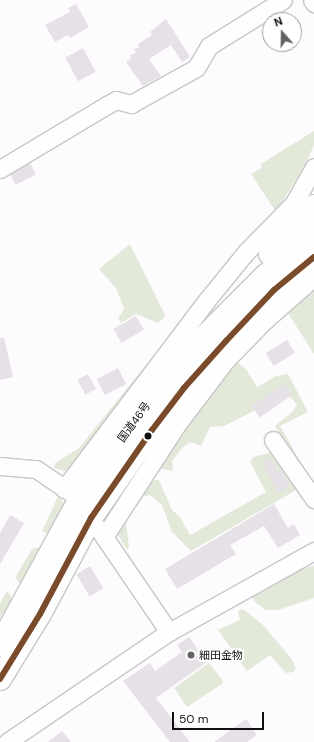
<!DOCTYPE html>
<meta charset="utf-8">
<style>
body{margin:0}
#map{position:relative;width:314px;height:742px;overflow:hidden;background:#fdfbfe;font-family:"DM Sans","Noto Sans JP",sans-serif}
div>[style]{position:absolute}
.green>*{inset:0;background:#e2e9d8}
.building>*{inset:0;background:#e6e0e7;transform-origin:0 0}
.roads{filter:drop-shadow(1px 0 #c8c6c9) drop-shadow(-1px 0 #c8c6c9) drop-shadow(0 1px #c8c6c9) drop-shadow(0 -1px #c8c6c9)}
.minor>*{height:17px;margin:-8.5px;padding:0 8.5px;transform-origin:8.5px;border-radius:8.5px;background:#fffeff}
.highway>*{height:22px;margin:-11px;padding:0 11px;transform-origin:11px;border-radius:11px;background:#fffeff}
.bus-1>*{height:6px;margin:-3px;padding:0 3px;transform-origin:3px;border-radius:3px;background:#7a4b2a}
.dots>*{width:11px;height:11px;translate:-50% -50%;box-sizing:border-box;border:2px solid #fff;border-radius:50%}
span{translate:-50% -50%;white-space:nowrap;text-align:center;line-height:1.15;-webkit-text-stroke:4px #fff;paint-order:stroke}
.street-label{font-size:11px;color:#111011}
.poi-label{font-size:11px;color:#111011}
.left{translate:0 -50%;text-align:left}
.north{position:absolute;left:262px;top:12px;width:40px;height:40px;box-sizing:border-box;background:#fff;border:1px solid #a09fa0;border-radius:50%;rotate:340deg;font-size:11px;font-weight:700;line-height:16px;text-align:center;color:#111011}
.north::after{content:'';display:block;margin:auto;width:14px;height:18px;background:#646264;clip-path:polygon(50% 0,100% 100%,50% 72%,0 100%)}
.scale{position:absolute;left:172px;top:712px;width:92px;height:18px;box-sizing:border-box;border:2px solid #111011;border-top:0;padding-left:5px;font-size:12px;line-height:14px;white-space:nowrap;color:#111011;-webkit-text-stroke:3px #fff;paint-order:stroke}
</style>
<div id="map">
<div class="green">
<div style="clip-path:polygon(314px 131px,314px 145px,305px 165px,276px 212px,251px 174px,262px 168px,261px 164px)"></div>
<div style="clip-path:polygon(130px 244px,164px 313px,165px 317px,158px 323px,136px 314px,121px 323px,118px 319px,124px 309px,116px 288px,99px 269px)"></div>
<div style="clip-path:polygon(314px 290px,314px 354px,288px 313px)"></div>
<div style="clip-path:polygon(238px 363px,246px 369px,257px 387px,276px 376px,288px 374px,308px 412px,280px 426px,308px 475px,304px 474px,275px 426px,292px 412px,297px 405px,288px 394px,224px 426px,210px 427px,201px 446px,190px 442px,183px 447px,172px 461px,173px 471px,157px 468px,208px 395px)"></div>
<div style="clip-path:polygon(145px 366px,68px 472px,54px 468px,55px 463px,79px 448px)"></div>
<div style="clip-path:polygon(269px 453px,278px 457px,298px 489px,191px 551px,172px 532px,162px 505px,150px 495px,143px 497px,126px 521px,129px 547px,127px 550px,117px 533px,146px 480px,159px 480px,172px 510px,180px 517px,190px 535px,266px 492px,250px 462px,253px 457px)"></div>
<div style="clip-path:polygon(58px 496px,65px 504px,57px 527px,48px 533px,42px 532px)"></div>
<div style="clip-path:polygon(41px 547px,44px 548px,21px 585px,15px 578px,32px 549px)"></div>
<div style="clip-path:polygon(314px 566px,314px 598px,278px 610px,266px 610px,256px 603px,251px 596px,289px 571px)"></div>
<div style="clip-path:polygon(7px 591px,11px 596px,11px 604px,0 617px,0 603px)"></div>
<div style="clip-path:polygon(243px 609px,263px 625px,291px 658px,296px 668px,293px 672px,286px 673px,270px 655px,247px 671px,218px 630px,240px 620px,238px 611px)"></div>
<div style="clip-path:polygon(209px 663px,223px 681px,222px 684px,187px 707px,174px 688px)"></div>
</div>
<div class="building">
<div style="clip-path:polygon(76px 4px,89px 27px,70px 38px,68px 35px,55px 42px,45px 25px,70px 12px,68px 8px)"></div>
<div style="clip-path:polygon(166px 19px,190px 57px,182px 62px,171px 45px,149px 59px,161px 76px,143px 86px,126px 62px,131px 58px,130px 55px,136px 53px,134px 49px,139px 48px,138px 44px,152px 35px,150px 32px)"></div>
<div style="left:83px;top:48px;width:27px;height:20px;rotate:62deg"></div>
<div style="left:30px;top:163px;width:13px;height:23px;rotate:63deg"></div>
<div style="left:136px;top:316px;width:16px;height:26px;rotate:60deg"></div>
<div style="clip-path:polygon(0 338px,4px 338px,13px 377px,0 380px)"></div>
<div style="left:287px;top:340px;width:15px;height:25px;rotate:58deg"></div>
<div style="left:118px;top:368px;width:18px;height:24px;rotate:63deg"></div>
<div style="left:88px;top:374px;width:17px;height:12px;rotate:62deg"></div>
<div style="left:284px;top:384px;width:14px;height:39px;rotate:56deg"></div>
<div style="clip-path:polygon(270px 458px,278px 472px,281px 470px,290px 485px,278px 493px,262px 462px)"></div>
<div style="clip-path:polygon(274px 504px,288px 528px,294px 524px,300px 535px,278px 548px,264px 526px,230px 545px,236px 554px,177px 589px,165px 569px)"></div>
<div style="clip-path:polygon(10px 515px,24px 523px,0 564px,0 533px)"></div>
<div style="left:90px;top:566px;width:26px;height:16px;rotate:59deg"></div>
<div style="clip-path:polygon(189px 637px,207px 662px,156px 698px,190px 742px,170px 742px,123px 681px,150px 663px,155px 671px,182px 652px,177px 645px)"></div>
<div style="clip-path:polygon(246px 719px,257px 735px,247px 742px,214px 742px)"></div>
<div style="clip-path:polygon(62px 731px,71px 742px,48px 742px)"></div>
</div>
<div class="roads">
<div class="minor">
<div style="left:312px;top:0;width:4px;rotate:56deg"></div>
<div style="left:0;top:169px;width:125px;rotate:-30.9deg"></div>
<div style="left:107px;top:105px;width:10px;rotate:-29deg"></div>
<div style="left:116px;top:100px;width:16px;rotate:15deg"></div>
<div style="left:131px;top:104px;width:74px;rotate:-29deg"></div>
<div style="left:196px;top:68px;width:26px;rotate:-59deg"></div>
<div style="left:209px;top:46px;width:87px;rotate:-31.9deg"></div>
<div style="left:273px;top:440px;width:72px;rotate:55.2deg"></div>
<div style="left:0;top:466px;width:36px;rotate:5deg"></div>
<div style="left:36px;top:469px;width:45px;rotate:34deg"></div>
<div style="left:64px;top:489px;width:237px;rotate:-52.9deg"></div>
<div style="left:207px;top:300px;width:62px;rotate:-50.9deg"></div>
<div style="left:246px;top:252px;width:69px;rotate:-45.6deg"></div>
<div style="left:294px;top:203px;width:41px;rotate:-60.9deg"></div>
<div style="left:98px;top:528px;width:126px;rotate:55.7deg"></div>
<div style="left:104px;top:537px;width:136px;rotate:-57deg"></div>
<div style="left:178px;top:423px;width:79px;rotate:-52.7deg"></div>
<div style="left:226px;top:360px;width:56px;rotate:-45.7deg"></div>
<div style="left:265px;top:320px;width:65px;rotate:-41.3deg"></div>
<div style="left:7px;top:742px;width:196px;rotate:-34.2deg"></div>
<div style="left:169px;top:632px;width:166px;rotate:-29.2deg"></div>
</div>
<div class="highway">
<div style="left:270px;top:254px;width:65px;rotate:-47.5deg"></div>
<div style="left:0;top:645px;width:166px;rotate:-61.3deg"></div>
<div style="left:80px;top:499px;width:100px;rotate:-55.2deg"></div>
<div style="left:137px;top:417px;width:97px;rotate:-50.4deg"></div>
<div style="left:199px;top:342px;width:92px;rotate:-45deg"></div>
<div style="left:264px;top:277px;width:67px;rotate:-41.3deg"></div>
<div style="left:0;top:679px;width:76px;rotate:-58.4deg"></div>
<div style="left:40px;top:614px;width:109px;rotate:-62deg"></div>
<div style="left:91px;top:518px;width:107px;rotate:-55.3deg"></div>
<div style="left:152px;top:430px;width:53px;rotate:-52.7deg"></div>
<div style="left:184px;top:388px;width:63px;rotate:-48.2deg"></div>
<div style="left:226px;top:341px;width:70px;rotate:-46.7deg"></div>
<div style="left:274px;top:290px;width:52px;rotate:-39.5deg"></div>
</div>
</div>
<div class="bus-1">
<div style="left:0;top:679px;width:76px;rotate:-58.4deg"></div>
<div style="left:40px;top:614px;width:109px;rotate:-62deg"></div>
<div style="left:91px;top:518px;width:107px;rotate:-55.3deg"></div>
<div style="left:152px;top:430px;width:53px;rotate:-52.7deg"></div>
<div style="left:184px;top:388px;width:63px;rotate:-48.2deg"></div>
<div style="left:226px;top:341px;width:70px;rotate:-46.7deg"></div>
<div style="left:274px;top:290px;width:52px;rotate:-39.5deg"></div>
</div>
<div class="dots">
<div style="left:148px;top:436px;background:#111011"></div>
<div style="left:191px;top:655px;background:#646264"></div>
</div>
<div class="street-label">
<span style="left:134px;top:422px;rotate:-54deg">国道46号</span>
</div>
<div class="poi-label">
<span class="left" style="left:199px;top:655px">細田金物</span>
</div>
<div class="north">N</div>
<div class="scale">50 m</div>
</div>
